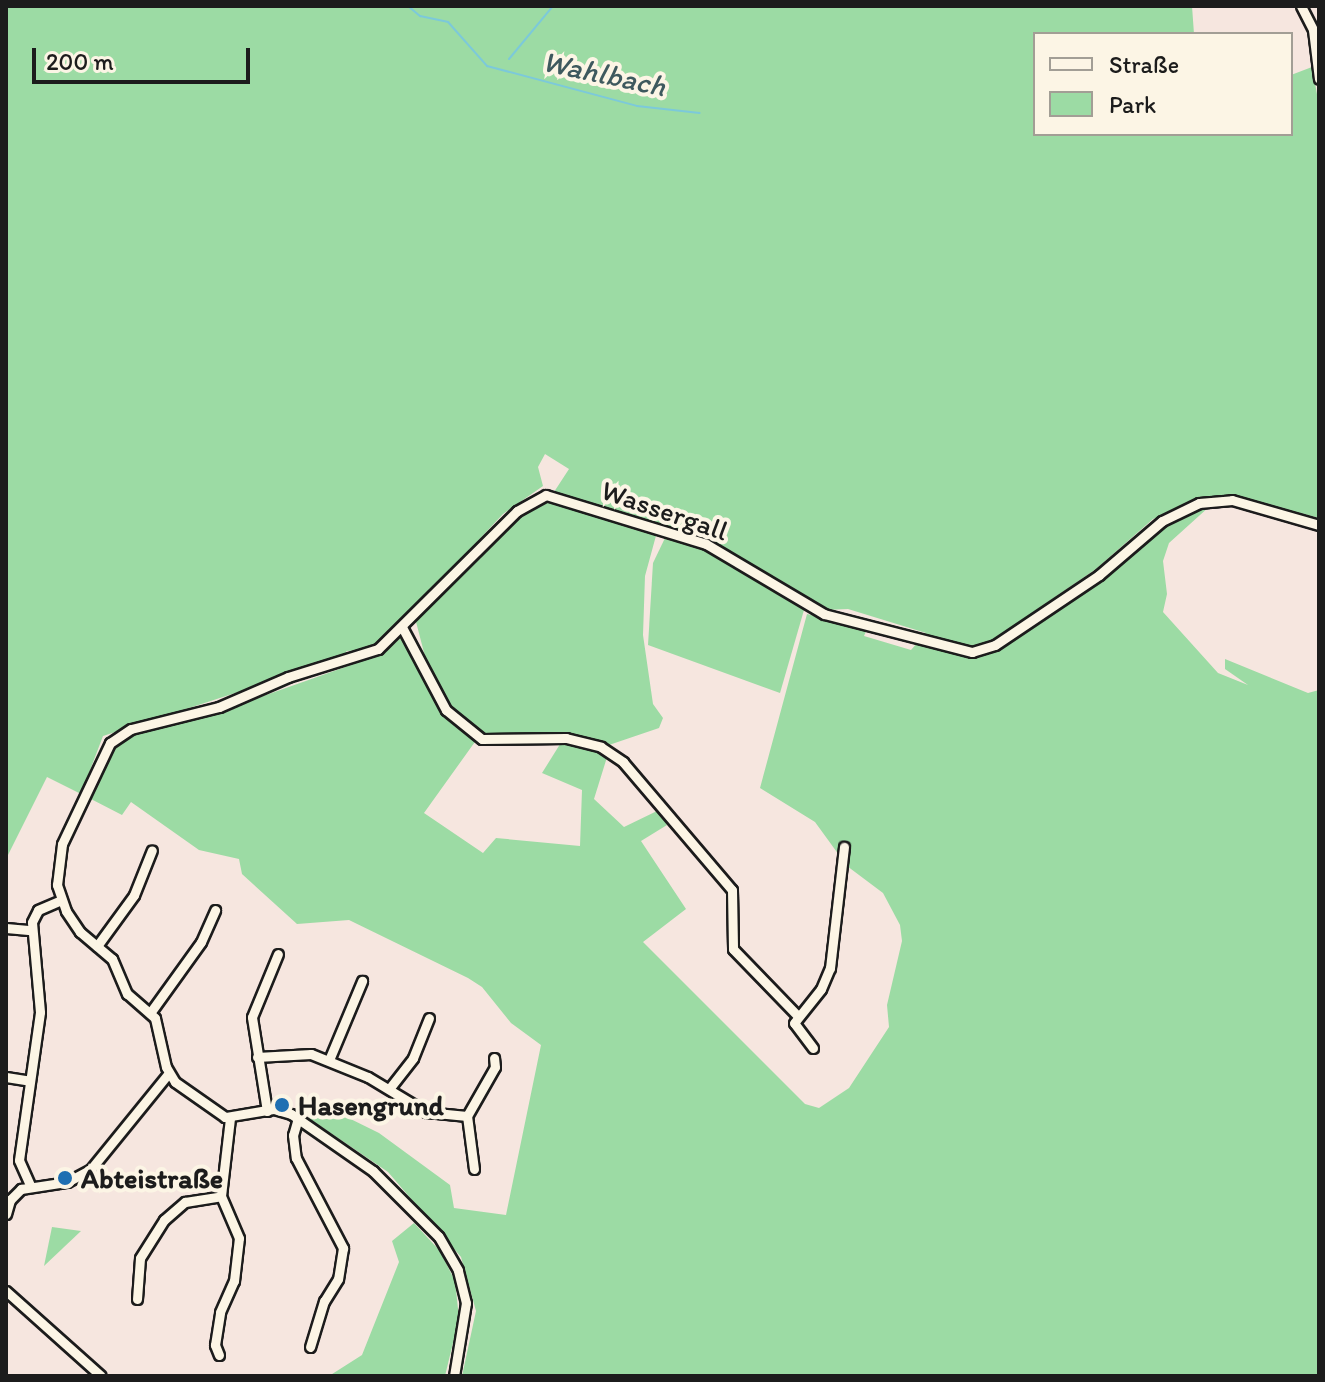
<!DOCTYPE html>
<meta charset="utf-8">
<style>
body{margin:0}
#map{position:relative;width:1325px;height:1382px;overflow:hidden;background:#f6e6df;font-family:Itim,sans-serif}
div>[style]{position:absolute}
.green>*{inset:0;background:#9cdba4}
.stream>*{height:2px;margin:-1px;padding:0 1px;transform-origin:1px;border-radius:1px;background:#7cc9da}
.roads{filter:drop-shadow(2px 0 #1c1c1c) drop-shadow(-2px 0 #1c1c1c) drop-shadow(0 2px #1c1c1c) drop-shadow(0 -2px #1c1c1c)}
.minor>*{height:9px;margin:-4.5px;padding:0 4.5px;transform-origin:4.5px;border-radius:4.5px;background:#fcf5e5}
.dots>*{width:22px;height:22px;translate:-50% -50%;box-sizing:border-box;border:4px solid #fcf5e5;border-radius:50%}
span{translate:-50% -50%;white-space:nowrap;text-align:center;line-height:1.15;-webkit-text-stroke:8px #fcf5e5;paint-order:stroke}
.street-label{font-size:28px;color:#1c1c1c}
.poi-label{font-size:28px;color:#1c1c1c;font-weight:700}
.left{translate:0 -50%;text-align:left}
.water-label{font-size:30px;color:#3e595e;font-style:italic}
.frame{position:absolute;inset:0;border:8px solid #1c1c1c;pointer-events:none}
.legend{position:absolute;left:1033px;top:32px;width:260px;height:104px;box-sizing:border-box;background:#fcf5e5;border:2px solid #a29e95;margin:0;padding:10px 14px;list-style:none;font-size:24px;color:#1c1c1c}
.legend li{display:flex;align-items:center;gap:16px;height:40px}
.legend b{width:40px;border:2px solid #a29e95}
.scale{position:absolute;left:32px;top:48px;width:218px;height:36px;box-sizing:border-box;border:4px solid #1c1c1c;border-top:0;padding-left:10px;font-size:24px;line-height:28px;white-space:nowrap;color:#1c1c1c;-webkit-text-stroke:6px #fcf5e5;paint-order:stroke}
</style>
<div id="map">
<div class="green">
<div style="clip-path:polygon(6px 6px,1192px 6px,1194px 34px,1035px 34px,1035px 134px,1291px 134px,1291px 75px,1312px 67px,1319px 105px,1319px 518px,1239px 497px,1204px 498px,1153px 519px,1096px 569px,1020px 621px,1023px 630px,1122px 562px,1145px 537px,1205px 505px,1210px 506px,1169px 543px,1163px 561px,1167px 594px,1163px 612px,1218px 673px,1248px 685px,1225px 669px,1225px 659px,1308px 693px,1319px 690px,1319px 1376px,462px 1376px,476px 1311px,461px 1257px,388px 1172px,310px 1119px,305px 1106px,312px 1100px,379px 1133px,450px 1185px,454px 1208px,506px 1215px,541px 1045px,511px 1023px,482px 987px,468px 978px,349px 920px,297px 924px,242px 874px,239px 859px,199px 850px,131px 802px,122px 815px,89px 798px,111px 749px,134px 734px,226px 709px,351px 665px,385px 652px,404px 635px,444px 711px,477px 739px,424px 813px,483px 853px,496px 838px,580px 846px,582px 790px,542px 773px,562px 741px,608px 754px,594px 799px,624px 827px,657px 811px,663px 814px,667px 825px,641px 841px,686px 909px,643px 942px,805px 1104px,819px 1108px,849px 1088px,889px 1027px,887px 1005px,902px 941px,900px 925px,883px 893px,847px 866px,815px 822px,760px 788px,807px 614px,867px 629px,864px 636px,911px 650px,926px 633px,848px 609px,823px 610px,717px 544px,554px 492px,569px 469px,545px 454px,538px 467px,543px 486px,503px 514px,387px 638px,366px 650px,346px 651px,349px 656px,103px 736px,81px 794px,47px 777px,6px 859px)"></div>
<div style="clip-path:polygon(549px 498px,657px 532px,645px 576px,643px 635px,653px 704px,663px 718px,659px 728px,606px 746px,572px 734px,484px 735px,448px 708px,428px 668px,415px 618px,533px 502px)"></div>
<div style="clip-path:polygon(671px 535px,736px 562px,804px 610px,780px 693px,648px 645px,653px 563px,665px 538px)"></div>
<div style="clip-path:polygon(414px 1223px,440px 1251px,455px 1281px,459px 1318px,445px 1376px,329px 1376px,362px 1355px,399px 1262px,392px 1241px)"></div>
<div style="clip-path:polygon(52px 1227px,81px 1231px,44px 1266px)"></div>
</div>
<div class="stream">
<div style="left:408px;top:6px;width:16px;rotate:40deg"></div>
<div style="left:420px;top:16px;width:29px;rotate:12deg"></div>
<div style="left:448px;top:22px;width:59px;rotate:48.4deg"></div>
<div style="left:487px;top:66px;width:155px;rotate:14.9deg"></div>
<div style="left:637px;top:106px;width:63px;rotate:6.3deg"></div>
<div style="left:509px;top:59px;width:69px;rotate:-50.3deg"></div>
</div>
<div class="roads">
<div class="minor">
<div style="left:1301px;top:6px;width:27px;rotate:63deg"></div>
<div style="left:1313px;top:30px;width:49px;rotate:83deg"></div>
<div style="left:402px;top:627px;width:94px;rotate:62.1deg"></div>
<div style="left:446px;top:710px;width:46px;rotate:38.9deg"></div>
<div style="left:482px;top:739px;width:84px;rotate:-0.7deg"></div>
<div style="left:566px;top:738px;width:36px;rotate:14deg"></div>
<div style="left:601px;top:747px;width:27px;rotate:34deg"></div>
<div style="left:623px;top:762px;width:168px;rotate:49.6deg"></div>
<div style="left:732px;top:890px;width:59px;rotate:89deg"></div>
<div style="left:733px;top:949px;width:93px;rotate:45.9deg"></div>
<div style="left:6px;top:928px;width:25px;rotate:5deg"></div>
<div style="left:97px;top:946px;width:63px;rotate:-54deg"></div>
<div style="left:134px;top:895px;width:48px;rotate:-68.2deg"></div>
<div style="left:150px;top:1013px;width:87px;rotate:-54.3deg"></div>
<div style="left:201px;top:942px;width:35px;rotate:-66deg"></div>
<div style="left:813px;top:1048px;width:31px;rotate:-127deg"></div>
<div style="left:794px;top:1023px;width:43px;rotate:-51.5deg"></div>
<div style="left:821px;top:989px;width:23px;rotate:-67deg"></div>
<div style="left:830px;top:968px;width:122px;rotate:-83.4deg"></div>
<div style="left:257px;top:1057px;width:54px;rotate:-3.2deg"></div>
<div style="left:311px;top:1054px;width:61px;rotate:22deg"></div>
<div style="left:368px;top:1077px;width:68px;rotate:31.1deg"></div>
<div style="left:426px;top:1112px;width:41px;rotate:5.6deg"></div>
<div style="left:329px;top:1060px;width:86px;rotate:-67.3deg"></div>
<div style="left:6px;top:1077px;width:24px;rotate:9deg"></div>
<div style="left:389px;top:1089px;width:39px;rotate:-52deg"></div>
<div style="left:413px;top:1058px;width:43px;rotate:-68.2deg"></div>
<div style="left:267px;top:1111px;width:95px;rotate:-99.1deg"></div>
<div style="left:252px;top:1017px;width:68px;rotate:-67.6deg"></div>
<div style="left:298px;top:1118px;width:18px;rotate:106deg"></div>
<div style="left:293px;top:1135px;width:23px;rotate:83deg"></div>
<div style="left:296px;top:1158px;width:102px;rotate:62.4deg"></div>
<div style="left:343px;top:1248px;width:31px;rotate:99deg"></div>
<div style="left:338px;top:1279px;width:26px;rotate:122deg"></div>
<div style="left:324px;top:1301px;width:48px;rotate:106.9deg"></div>
<div style="left:474px;top:1169px;width:53px;rotate:-97.5deg"></div>
<div style="left:467px;top:1116px;width:56px;rotate:-60.3deg"></div>
<div style="left:495px;top:1067px;width:9px;rotate:-96deg"></div>
<div style="left:30px;top:1185px;width:27px;rotate:-114deg"></div>
<div style="left:19px;top:1160px;width:149px;rotate:-81.9deg"></div>
<div style="left:40px;top:1012px;width:90px;rotate:-95.1deg"></div>
<div style="left:32px;top:922px;width:13px;rotate:-63deg"></div>
<div style="left:38px;top:910px;width:25px;rotate:-23deg"></div>
<div style="left:6px;top:1214px;width:15px;rotate:-74deg"></div>
<div style="left:10px;top:1200px;width:16px;rotate:-45deg"></div>
<div style="left:21px;top:1189px;width:47px;rotate:-8.7deg"></div>
<div style="left:67px;top:1182px;width:26px;rotate:-28deg"></div>
<div style="left:90px;top:1170px;width:124px;rotate:-50.9deg"></div>
<div style="left:6px;top:1291px;width:127px;rotate:41.8deg"></div>
<div style="left:137px;top:1299px;width:41px;rotate:-85.8deg"></div>
<div style="left:140px;top:1258px;width:45px;rotate:-57.7deg"></div>
<div style="left:164px;top:1220px;width:28px;rotate:-41deg"></div>
<div style="left:185px;top:1202px;width:36px;rotate:-9deg"></div>
<div style="left:219px;top:1355px;width:11px;rotate:-112deg"></div>
<div style="left:215px;top:1345px;width:33px;rotate:-81deg"></div>
<div style="left:220px;top:1312px;width:34px;rotate:-66deg"></div>
<div style="left:234px;top:1281px;width:43px;rotate:-83.4deg"></div>
<div style="left:239px;top:1238px;width:46px;rotate:-113.2deg"></div>
<div style="left:221px;top:1196px;width:79px;rotate:-83.4deg"></div>
<div style="left:454px;top:1376px;width:74px;rotate:-80.7deg"></div>
<div style="left:466px;top:1303px;width:34px;rotate:-104deg"></div>
<div style="left:458px;top:1270px;width:39px;rotate:-120deg"></div>
<div style="left:438px;top:1236px;width:92px;rotate:-135deg"></div>
<div style="left:373px;top:1171px;width:100px;rotate:-145.2deg"></div>
<div style="left:291px;top:1114px;width:19px;rotate:-164deg"></div>
<div style="left:273px;top:1109px;width:49px;rotate:170.5deg"></div>
<div style="left:225px;top:1117px;width:61px;rotate:-145deg"></div>
<div style="left:175px;top:1082px;width:17px;rotate:-121deg"></div>
<div style="left:166px;top:1067px;width:50px;rotate:-102.7deg"></div>
<div style="left:155px;top:1018px;width:37px;rotate:-139deg"></div>
<div style="left:127px;top:994px;width:38px;rotate:-113deg"></div>
<div style="left:112px;top:959px;width:42px;rotate:-139.8deg"></div>
<div style="left:80px;top:932px;width:25px;rotate:-124deg"></div>
<div style="left:66px;top:911px;width:28px;rotate:-109deg"></div>
<div style="left:57px;top:885px;width:41px;rotate:-83deg"></div>
<div style="left:62px;top:844px;width:112px;rotate:-64.6deg"></div>
<div style="left:110px;top:743px;width:25px;rotate:-34deg"></div>
<div style="left:131px;top:729px;width:91px;rotate:-14deg"></div>
<div style="left:219px;top:707px;width:75px;rotate:-23.5deg"></div>
<div style="left:288px;top:677px;width:94px;rotate:-17.3deg"></div>
<div style="left:378px;top:649px;width:196px;rotate:-44.8deg"></div>
<div style="left:517px;top:511px;width:33px;rotate:-29deg"></div>
<div style="left:546px;top:495px;width:167px;rotate:17deg"></div>
<div style="left:706px;top:544px;width:137px;rotate:30.7deg"></div>
<div style="left:824px;top:614px;width:153px;rotate:14.4deg"></div>
<div style="left:972px;top:652px;width:24px;rotate:-17deg"></div>
<div style="left:995px;top:645px;width:125px;rotate:-33.9deg"></div>
<div style="left:1099px;top:575px;width:83px;rotate:-40.6deg"></div>
<div style="left:1162px;top:521px;width:41px;rotate:-25.9deg"></div>
<div style="left:1199px;top:503px;width:33px;rotate:-5deg"></div>
<div style="left:1232px;top:500px;width:91px;rotate:16deg"></div>
</div>
</div>
<div class="dots">
<div style="left:282px;top:1105px;background:#1f6fb2"></div>
<div style="left:65px;top:1178px;background:#1f6fb2"></div>
</div>
<div class="street-label">
<span style="left:665px;top:510px;rotate:19deg">Wassergall</span>
</div>
<div class="poi-label">
<span class="left" style="left:298px;top:1105px">Hasengrund</span>
<span class="left" style="left:81px;top:1178px">Abteistraße</span>
</div>
<div class="water-label">
<span style="left:604px;top:74px;rotate:12deg">Wahlbach</span>
</div>
<div class="frame"></div>
<ul class="legend">
<li><b style="height:10px;background:#fcf5e5"></b>Straße</li>
<li><b style="height:22px;background:#9cdba4"></b>Park</li>
</ul>
<div class="scale">200 m</div>
</div>
